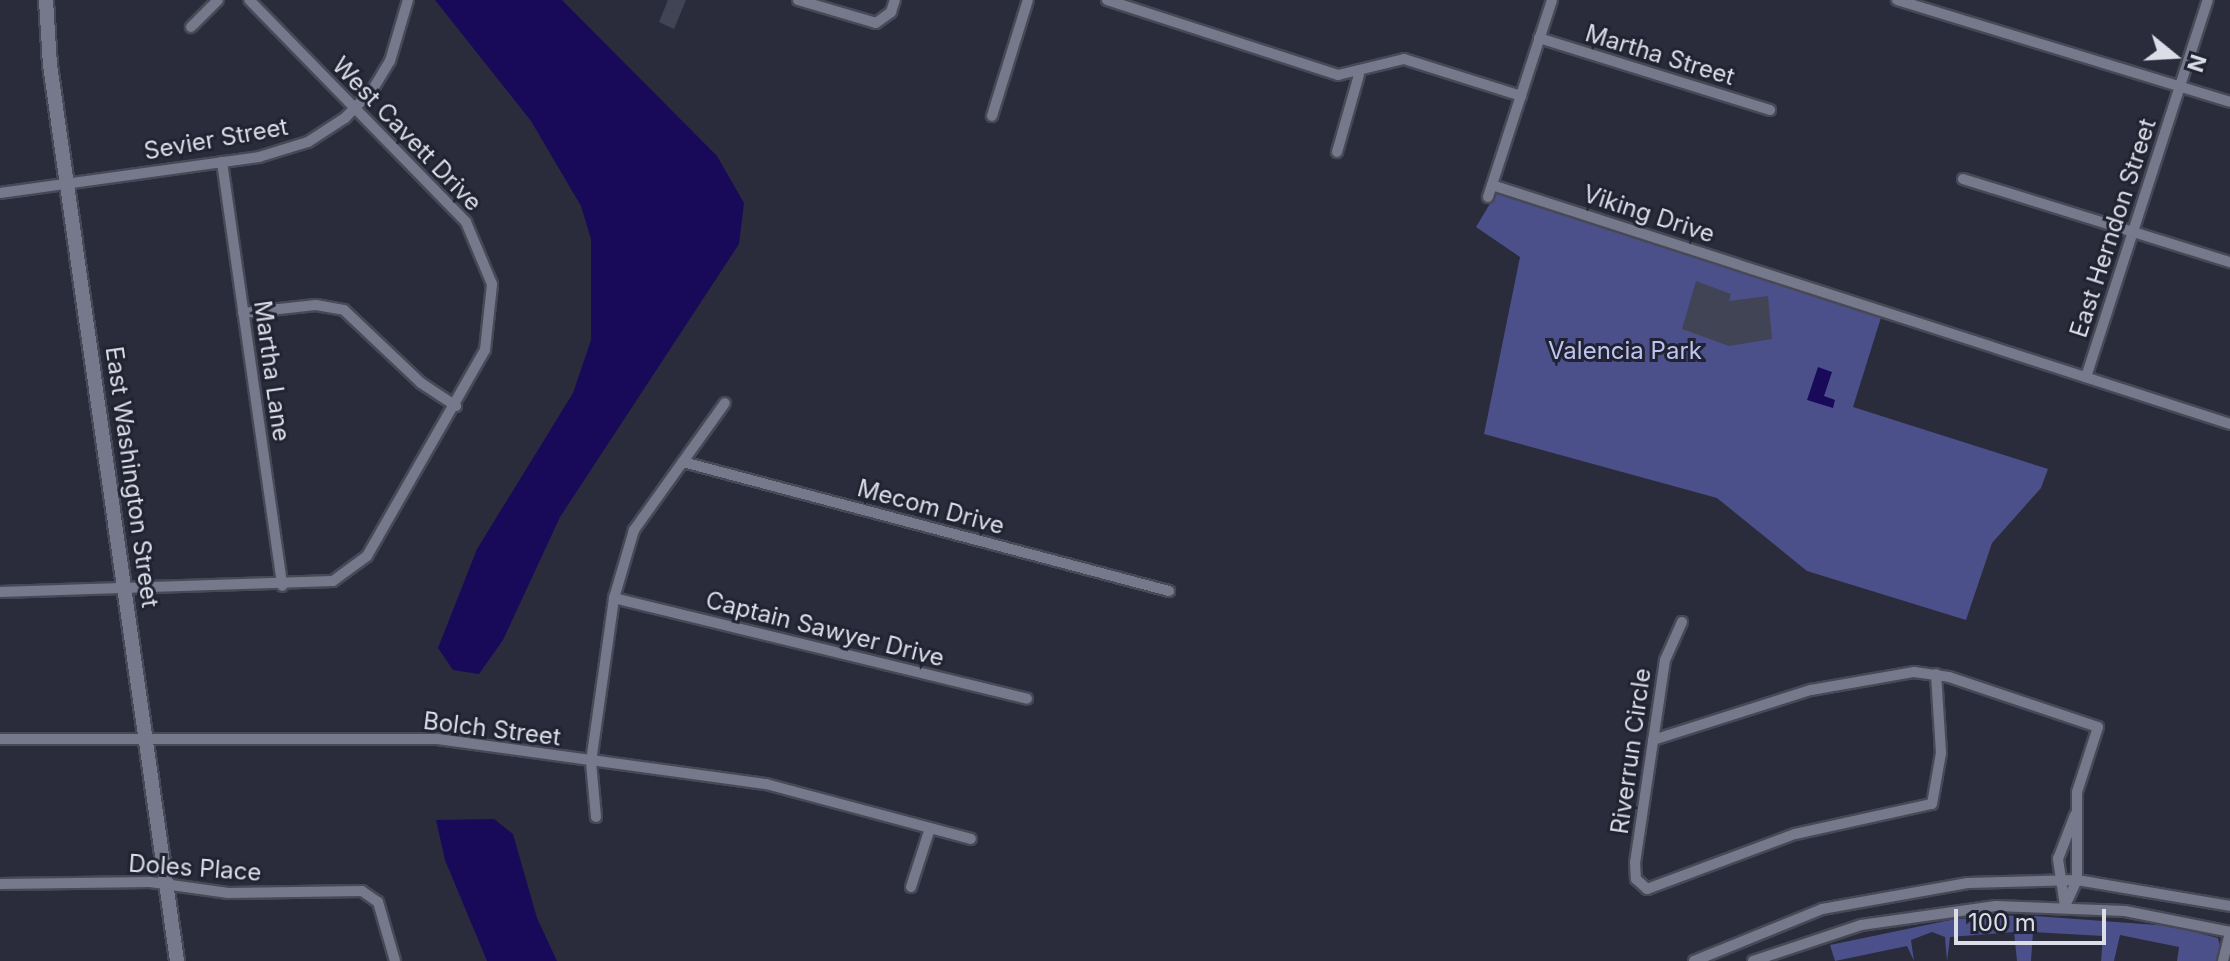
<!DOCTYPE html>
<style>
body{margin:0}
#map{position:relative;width:2230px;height:961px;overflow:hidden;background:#2a2c3c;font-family:Inter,sans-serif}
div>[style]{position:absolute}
.green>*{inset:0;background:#4b508a}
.water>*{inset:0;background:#180a59}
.building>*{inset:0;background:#414455}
.roads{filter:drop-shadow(2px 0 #474956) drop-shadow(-2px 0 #474956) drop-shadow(0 2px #474956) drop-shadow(0 -2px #474956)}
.minor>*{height:10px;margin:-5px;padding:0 5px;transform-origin:5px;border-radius:5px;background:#76798c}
.tertiary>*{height:14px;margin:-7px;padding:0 7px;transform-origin:7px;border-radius:7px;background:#76798c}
span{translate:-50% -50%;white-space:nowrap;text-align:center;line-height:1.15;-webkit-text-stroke:6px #212332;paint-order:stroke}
.street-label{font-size:24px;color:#dbdde7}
.park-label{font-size:24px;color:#bdc4f1}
.north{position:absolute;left:2134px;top:16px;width:80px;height:80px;-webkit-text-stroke:6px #212332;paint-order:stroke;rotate:108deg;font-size:22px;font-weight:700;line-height:32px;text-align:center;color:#dbdde7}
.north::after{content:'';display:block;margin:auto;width:28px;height:36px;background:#dbdde7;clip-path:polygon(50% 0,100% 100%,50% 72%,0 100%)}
.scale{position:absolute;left:1954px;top:909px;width:152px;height:36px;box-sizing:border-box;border:4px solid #dbdde7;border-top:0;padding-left:10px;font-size:24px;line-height:28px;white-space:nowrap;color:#dbdde7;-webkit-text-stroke:6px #212332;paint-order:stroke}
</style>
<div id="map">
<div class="green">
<div style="clip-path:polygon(1500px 187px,1883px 311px,1853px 407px,2048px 469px,2041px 488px,1992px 543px,1966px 620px,1807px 571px,1717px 498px,1484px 434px,1520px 257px,1476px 227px)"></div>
<div style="clip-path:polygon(2022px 915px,2170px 926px,2218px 938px,2220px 946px,2216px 961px,2177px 961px,2179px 947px,2120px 935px,2114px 961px,2101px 961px,2103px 936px,2033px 932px,2031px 961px,2017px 961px,2014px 932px,1950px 937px,1947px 961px,1945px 937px,1932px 932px,1911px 940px,1914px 961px,1907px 946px,1835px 961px,1830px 945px,1955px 919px)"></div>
</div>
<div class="water">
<div style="clip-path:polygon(435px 0,562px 0,717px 156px,744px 203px,739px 244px,560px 517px,503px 640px,479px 674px,453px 670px,438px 648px,477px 549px,573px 393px,591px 340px,591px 239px,581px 206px,531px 121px)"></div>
<div style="clip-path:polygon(1818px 367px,1832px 372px,1824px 396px,1835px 400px,1833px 408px,1807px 400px)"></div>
<div style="clip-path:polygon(494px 819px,513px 834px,537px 918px,557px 961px,487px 961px,445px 860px,436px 820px)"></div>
</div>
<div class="building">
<div style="clip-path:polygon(668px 0,686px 0,674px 29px,659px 22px)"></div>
<div style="clip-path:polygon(1696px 281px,1731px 294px,1729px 301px,1768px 296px,1772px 339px,1729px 346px,1682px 329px)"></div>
</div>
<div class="roads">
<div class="minor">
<div style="left:798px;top:0;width:81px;rotate:16.4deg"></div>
<div style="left:876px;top:23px;width:19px;rotate:-36deg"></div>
<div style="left:891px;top:12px;width:13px;rotate:-72deg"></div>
<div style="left:1107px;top:0;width:243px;rotate:18deg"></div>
<div style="left:1338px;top:75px;width:68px;rotate:-13.6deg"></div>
<div style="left:1404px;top:59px;width:123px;rotate:17.5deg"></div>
<div style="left:1897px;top:0;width:348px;rotate:17deg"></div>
<div style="left:191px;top:27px;width:38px;rotate:-45deg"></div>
<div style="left:1539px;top:38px;width:242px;rotate:17.3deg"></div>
<div style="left:992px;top:116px;width:121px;rotate:-72.8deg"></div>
<div style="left:1337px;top:152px;width:80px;rotate:-74.1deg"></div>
<div style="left:222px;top:162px;width:428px;rotate:81.9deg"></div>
<div style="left:1963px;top:179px;width:280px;rotate:17.3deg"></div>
<div style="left:1492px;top:185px;width:776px;rotate:17.94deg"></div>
<div style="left:0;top:193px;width:261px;rotate:-7.9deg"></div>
<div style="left:259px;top:157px;width:51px;rotate:-17deg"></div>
<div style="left:308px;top:142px;width:44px;rotate:-33deg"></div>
<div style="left:345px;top:118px;width:40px;rotate:-46deg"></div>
<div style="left:373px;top:89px;width:33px;rotate:-59deg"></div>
<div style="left:390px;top:61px;width:64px;rotate:-73.6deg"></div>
<div style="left:1488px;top:197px;width:207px;rotate:-72deg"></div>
<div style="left:243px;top:313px;width:73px;rotate:-6.3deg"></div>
<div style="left:316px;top:305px;width:28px;rotate:10deg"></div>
<div style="left:344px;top:310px;width:106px;rotate:43.5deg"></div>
<div style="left:421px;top:383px;width:42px;rotate:33.3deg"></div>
<div style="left:2086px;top:377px;width:396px;rotate:-72.1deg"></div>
<div style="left:683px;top:462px;width:503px;rotate:14.87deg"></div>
<div style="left:0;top:592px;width:333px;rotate:-1.9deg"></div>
<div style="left:333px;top:581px;width:42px;rotate:-36.3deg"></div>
<div style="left:367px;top:556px;width:237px;rotate:-60.2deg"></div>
<div style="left:485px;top:350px;width:66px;rotate:-83.9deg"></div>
<div style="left:492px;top:284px;width:67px;rotate:-112.8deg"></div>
<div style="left:466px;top:222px;width:310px;rotate:-134.3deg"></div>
<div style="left:614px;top:598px;width:425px;rotate:13.7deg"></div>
<div style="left:1682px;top:622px;width:42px;rotate:114.1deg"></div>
<div style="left:1665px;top:660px;width:204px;rotate:98.4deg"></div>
<div style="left:1635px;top:862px;width:17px;rotate:87deg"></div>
<div style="left:1636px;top:879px;width:15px;rotate:42deg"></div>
<div style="left:1647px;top:889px;width:158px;rotate:-20.4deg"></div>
<div style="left:1795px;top:834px;width:140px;rotate:-12.4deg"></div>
<div style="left:1932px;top:804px;width:52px;rotate:-80deg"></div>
<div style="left:1941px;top:753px;width:79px;rotate:-93.6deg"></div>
<div style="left:0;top:739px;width:437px"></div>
<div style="left:437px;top:739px;width:332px;rotate:7.8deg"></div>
<div style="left:766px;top:784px;width:212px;rotate:15deg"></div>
<div style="left:1653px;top:740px;width:166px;rotate:-17.6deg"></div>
<div style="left:1811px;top:690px;width:105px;rotate:-9.9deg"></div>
<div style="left:1914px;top:672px;width:35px;rotate:8deg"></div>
<div style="left:1949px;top:677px;width:157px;rotate:18.6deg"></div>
<div style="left:2098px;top:727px;width:68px;rotate:107.9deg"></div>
<div style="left:2077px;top:792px;width:88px;rotate:90deg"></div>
<div style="left:2077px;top:880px;width:29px;rotate:115deg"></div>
<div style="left:596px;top:817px;width:55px;rotate:-95.2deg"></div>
<div style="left:591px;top:762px;width:166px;rotate:-82deg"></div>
<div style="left:614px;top:598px;width:71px;rotate:-73.6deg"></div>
<div style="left:634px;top:530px;width:156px;rotate:-54.4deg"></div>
<div style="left:0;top:884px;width:150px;rotate:-0.8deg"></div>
<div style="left:150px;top:882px;width:79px;rotate:8deg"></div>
<div style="left:228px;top:893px;width:134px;rotate:-0.9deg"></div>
<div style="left:362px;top:891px;width:19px;rotate:35deg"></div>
<div style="left:378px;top:902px;width:61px;rotate:73.9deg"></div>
<div style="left:911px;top:887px;width:62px;rotate:-72.1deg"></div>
<div style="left:2065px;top:906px;width:48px;rotate:-98.5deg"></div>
<div style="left:2058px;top:859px;width:47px;rotate:-68.9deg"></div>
<div style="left:1694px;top:961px;width:138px;rotate:-22.1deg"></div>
<div style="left:1822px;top:909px;width:148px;rotate:-10.1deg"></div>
<div style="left:1968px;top:883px;width:109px;rotate:-1.6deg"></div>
<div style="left:2077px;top:880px;width:155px;rotate:9.6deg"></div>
<div style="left:1753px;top:961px;width:114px;rotate:-18.4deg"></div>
<div style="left:1861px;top:925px;width:136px;rotate:-8deg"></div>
<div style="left:1996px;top:906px;width:129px;rotate:2.2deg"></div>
<div style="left:2125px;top:911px;width:107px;rotate:11.3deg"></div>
<div style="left:2223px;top:961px;width:30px;rotate:-76deg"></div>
</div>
<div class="tertiary">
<div style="left:46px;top:0;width:65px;rotate:86.5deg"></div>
<div style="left:50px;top:65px;width:905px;rotate:81.93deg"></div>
</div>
</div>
<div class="street-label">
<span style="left:1660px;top:55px;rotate:17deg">Martha Street</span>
<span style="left:407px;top:134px;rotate:46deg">West Cavett Drive</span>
<span style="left:216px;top:139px;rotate:-10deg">Sevier Street</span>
<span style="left:1649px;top:214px;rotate:18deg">Viking Drive</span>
<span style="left:2113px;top:228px;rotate:-72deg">East Herndon Street</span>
<span style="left:272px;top:371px;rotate:82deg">Martha Lane</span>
<span style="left:132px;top:477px;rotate:82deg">East Washington Street</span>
<span style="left:931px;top:507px;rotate:15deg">Mecom Drive</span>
<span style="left:825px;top:629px;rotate:14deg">Captain Sawyer Drive</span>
<span style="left:492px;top:729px;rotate:7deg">Bolch Street</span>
<span style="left:1631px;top:751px;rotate:-82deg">Riverrun Circle</span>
<span style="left:195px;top:868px;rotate:4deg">Doles Place</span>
</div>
<div class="park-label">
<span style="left:1625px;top:351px">Valencia Park</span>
</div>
<div class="north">N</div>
<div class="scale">100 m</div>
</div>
